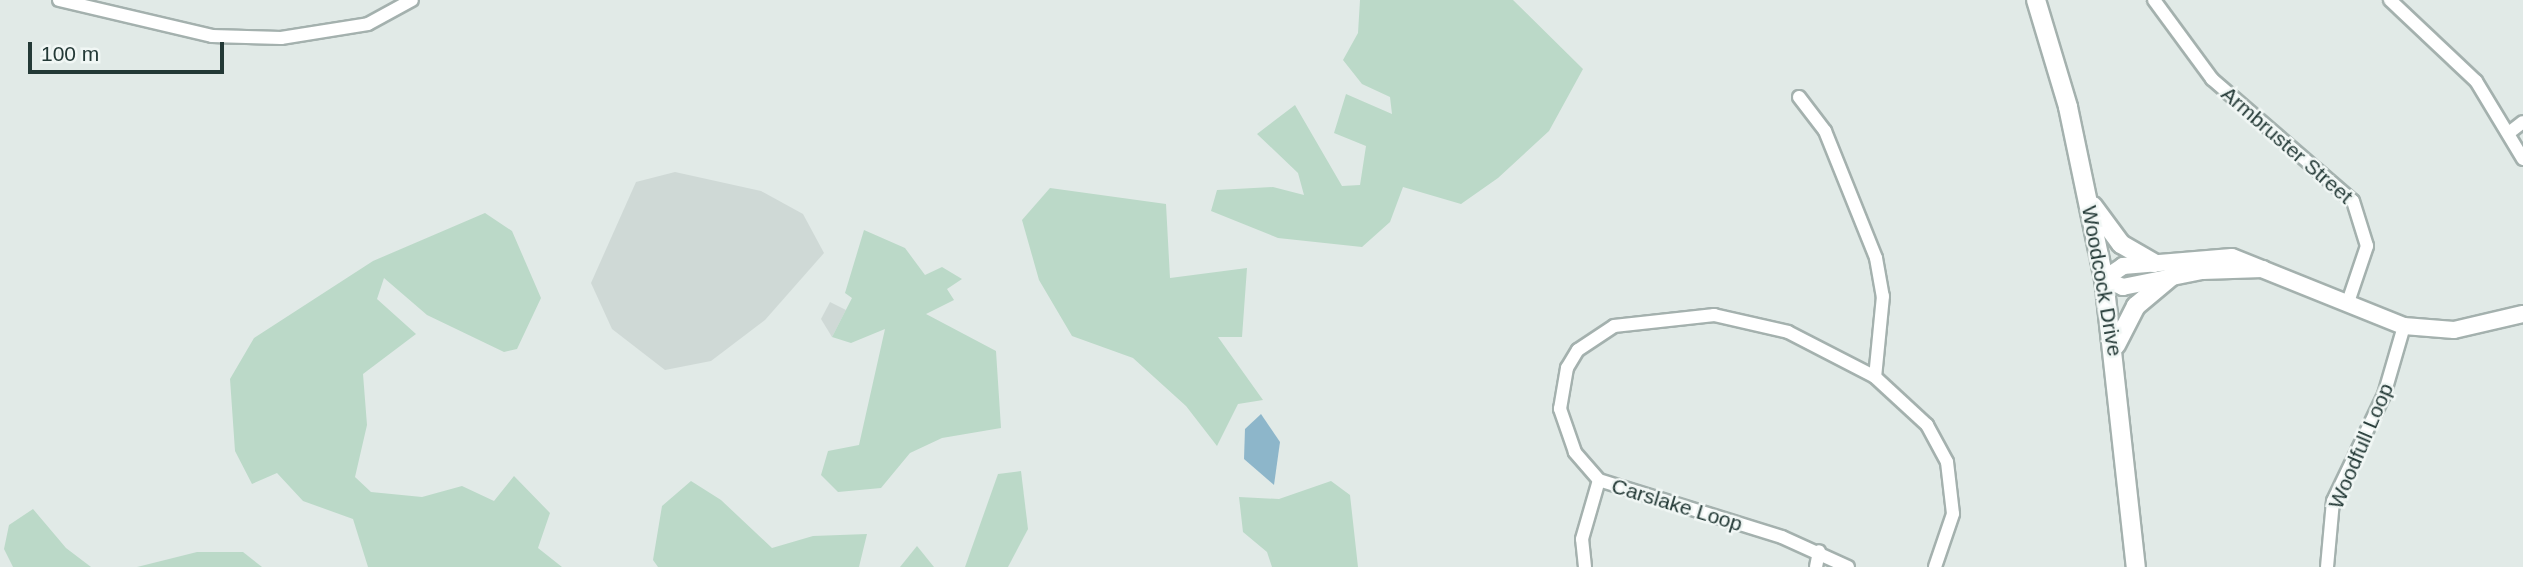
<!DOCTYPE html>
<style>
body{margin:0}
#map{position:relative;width:2523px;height:567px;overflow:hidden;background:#e1eae7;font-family:Arial,sans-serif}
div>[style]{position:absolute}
.built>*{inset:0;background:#cfd9d6}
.green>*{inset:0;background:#bbd9c8}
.water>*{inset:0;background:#8db6ca}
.roads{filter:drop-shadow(2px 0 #a4b1ae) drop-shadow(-2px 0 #a4b1ae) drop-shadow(0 2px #a4b1ae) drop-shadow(0 -2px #a4b1ae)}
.minor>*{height:12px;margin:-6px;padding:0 6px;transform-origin:6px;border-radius:6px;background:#fff}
.tertiary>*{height:16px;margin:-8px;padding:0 8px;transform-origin:8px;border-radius:8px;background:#fff}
.secondary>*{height:18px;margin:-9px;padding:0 9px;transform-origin:9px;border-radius:9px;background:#fff}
span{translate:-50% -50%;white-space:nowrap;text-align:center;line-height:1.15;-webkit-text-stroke:5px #f1f7f5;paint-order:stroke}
.street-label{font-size:21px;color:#233936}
.scale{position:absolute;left:28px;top:42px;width:196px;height:32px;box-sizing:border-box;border:4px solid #233936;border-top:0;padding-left:9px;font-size:21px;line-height:24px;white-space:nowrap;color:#233936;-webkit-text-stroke:5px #f1f7f5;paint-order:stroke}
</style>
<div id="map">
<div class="built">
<div style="clip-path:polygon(675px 172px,761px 191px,803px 214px,824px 253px,765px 320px,711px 361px,665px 370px,612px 329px,591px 283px,636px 182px)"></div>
<div style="clip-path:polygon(830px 302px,846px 310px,832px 337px,821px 319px)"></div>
</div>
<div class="green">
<div style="clip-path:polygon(1360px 0,1513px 0,1583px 69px,1549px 131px,1498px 178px,1461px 204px,1403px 187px,1390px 222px,1362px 247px,1278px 238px,1211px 211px,1217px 190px,1273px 187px,1304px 195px,1298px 173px,1257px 134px,1295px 105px,1342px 186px,1360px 185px,1366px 146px,1334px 133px,1346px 94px,1392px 114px,1390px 97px,1362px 84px,1343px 60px,1358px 33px)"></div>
<div style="clip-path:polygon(1050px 188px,1166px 204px,1170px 278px,1247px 268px,1242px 337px,1218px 337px,1263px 400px,1238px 404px,1217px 446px,1186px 406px,1133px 358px,1072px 336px,1039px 280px,1022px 220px)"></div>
<div style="clip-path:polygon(485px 213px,512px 231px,541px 298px,517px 349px,504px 352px,427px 315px,384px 278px,377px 299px,416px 334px,363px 374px,367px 425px,355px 477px,371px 492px,422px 497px,462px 486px,494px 501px,514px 476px,550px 513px,538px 548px,562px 567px,368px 567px,353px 519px,303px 501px,277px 473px,252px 484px,235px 451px,230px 379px,254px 338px,373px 261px)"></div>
<div style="clip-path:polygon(864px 230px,905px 248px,925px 275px,942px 267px,962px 279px,947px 289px,954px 300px,926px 314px,996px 351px,1001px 428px,942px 438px,910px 453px,881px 488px,838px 492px,821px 475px,828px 451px,859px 445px,885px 329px,851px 343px,832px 337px,852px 298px,845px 293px)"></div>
<div style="clip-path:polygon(1021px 471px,1028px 529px,1008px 567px,965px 567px,998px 474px)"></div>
<div style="clip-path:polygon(691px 481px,721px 500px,772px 548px,813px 536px,867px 534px,859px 567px,658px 567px,653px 560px,662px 506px)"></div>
<div style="clip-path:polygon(1331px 481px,1350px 495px,1358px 567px,1272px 567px,1267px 552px,1243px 532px,1239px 497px,1279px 499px)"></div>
<div style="clip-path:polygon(33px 509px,66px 548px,91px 567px,13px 567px,4px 549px,9px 525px)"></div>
<div style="clip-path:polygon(917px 546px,934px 567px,900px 567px)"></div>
<div style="clip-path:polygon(197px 552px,243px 552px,262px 567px,137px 567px)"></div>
</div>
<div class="water">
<div style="clip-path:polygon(1261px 414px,1280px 442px,1274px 485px,1244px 459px,1245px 429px)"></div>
</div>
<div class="roads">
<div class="minor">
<div style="left:59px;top:0;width:157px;rotate:13.2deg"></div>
<div style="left:212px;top:36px;width:69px;rotate:1.7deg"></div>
<div style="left:281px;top:38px;width:88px;rotate:-9.1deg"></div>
<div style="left:368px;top:24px;width:50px;rotate:-28.6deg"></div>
<div style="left:2154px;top:0;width:98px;rotate:53.7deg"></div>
<div style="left:2212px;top:79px;width:186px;rotate:40.9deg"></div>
<div style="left:2353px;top:201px;width:47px;rotate:72.7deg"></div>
<div style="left:2367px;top:246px;width:62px;rotate:108.7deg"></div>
<div style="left:2390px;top:0;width:118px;rotate:43.3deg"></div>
<div style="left:2476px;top:81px;width:91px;rotate:58.9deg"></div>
<div style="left:1799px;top:97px;width:43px;rotate:52.6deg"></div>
<div style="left:1825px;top:131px;width:137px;rotate:68.1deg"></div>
<div style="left:1876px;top:258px;width:39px;rotate:80deg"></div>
<div style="left:1883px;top:296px;width:81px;rotate:95.6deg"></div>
<div style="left:2510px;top:132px;width:16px;rotate:-38deg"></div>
<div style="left:1585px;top:567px;width:28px;rotate:-96deg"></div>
<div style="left:1582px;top:539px;width:61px;rotate:-73.9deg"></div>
<div style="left:1816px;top:567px;width:16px;rotate:-79deg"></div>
<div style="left:1848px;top:567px;width:72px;rotate:-155.6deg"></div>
<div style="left:1782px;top:537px;width:192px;rotate:-162.7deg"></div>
<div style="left:1599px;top:480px;width:37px;rotate:-131deg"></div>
<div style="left:1575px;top:452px;width:46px;rotate:-109.2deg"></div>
<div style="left:1560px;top:409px;width:42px;rotate:-80.3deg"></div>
<div style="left:1567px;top:368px;width:21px;rotate:-59deg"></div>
<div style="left:1578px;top:350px;width:43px;rotate:-33.7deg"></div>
<div style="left:1614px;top:326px;width:101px;rotate:-6.3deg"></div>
<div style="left:1714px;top:315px;width:76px;rotate:12.9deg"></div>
<div style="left:1788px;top:332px;width:98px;rotate:27.3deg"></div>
<div style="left:1875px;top:377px;width:71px;rotate:42.7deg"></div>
<div style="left:1927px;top:425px;width:42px;rotate:61.6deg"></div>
<div style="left:1947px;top:462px;width:52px;rotate:83.4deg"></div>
<div style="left:1953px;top:514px;width:56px;rotate:108.8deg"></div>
<div style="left:2327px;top:567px;width:66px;rotate:-84.8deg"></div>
<div style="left:2333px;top:501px;width:118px;rotate:-64.3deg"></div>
<div style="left:2384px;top:395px;width:72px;rotate:-73.8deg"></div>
</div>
<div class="tertiary">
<div style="left:2263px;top:269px;width:61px;rotate:178.1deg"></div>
<div style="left:2202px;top:271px;width:81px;rotate:168.6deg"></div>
<div style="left:2123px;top:287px;width:21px;rotate:-157deg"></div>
<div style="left:2104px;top:279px;width:23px;rotate:-34deg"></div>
<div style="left:2123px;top:266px;width:109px;rotate:-4.7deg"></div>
<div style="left:2232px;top:257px;width:185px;rotate:21.9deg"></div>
<div style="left:2404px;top:326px;width:50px;rotate:4.6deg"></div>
<div style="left:2454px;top:330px;width:71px;rotate:-13.1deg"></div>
</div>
<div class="secondary">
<div style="left:2036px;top:0;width:112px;rotate:73.3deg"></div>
<div style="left:2068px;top:107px;width:176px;rotate:78.2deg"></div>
<div style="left:2104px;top:279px;width:290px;rotate:83.7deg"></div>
<div style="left:2093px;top:206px;width:47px;rotate:53.6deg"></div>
<div style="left:2121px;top:244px;width:38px;rotate:30deg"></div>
<div style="left:2116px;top:345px;width:44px;rotate:-62.9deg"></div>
<div style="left:2136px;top:306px;width:47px;rotate:-39.8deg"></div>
</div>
</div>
<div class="street-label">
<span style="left:2287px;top:145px;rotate:41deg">Armbruster Street</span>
<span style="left:2102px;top:281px;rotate:80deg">Woodcock Drive</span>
<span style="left:2361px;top:446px;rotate:-67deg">Woodfull Loop</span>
<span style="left:1677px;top:505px;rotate:17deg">Carslake Loop</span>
</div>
<div class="scale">100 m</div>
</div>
